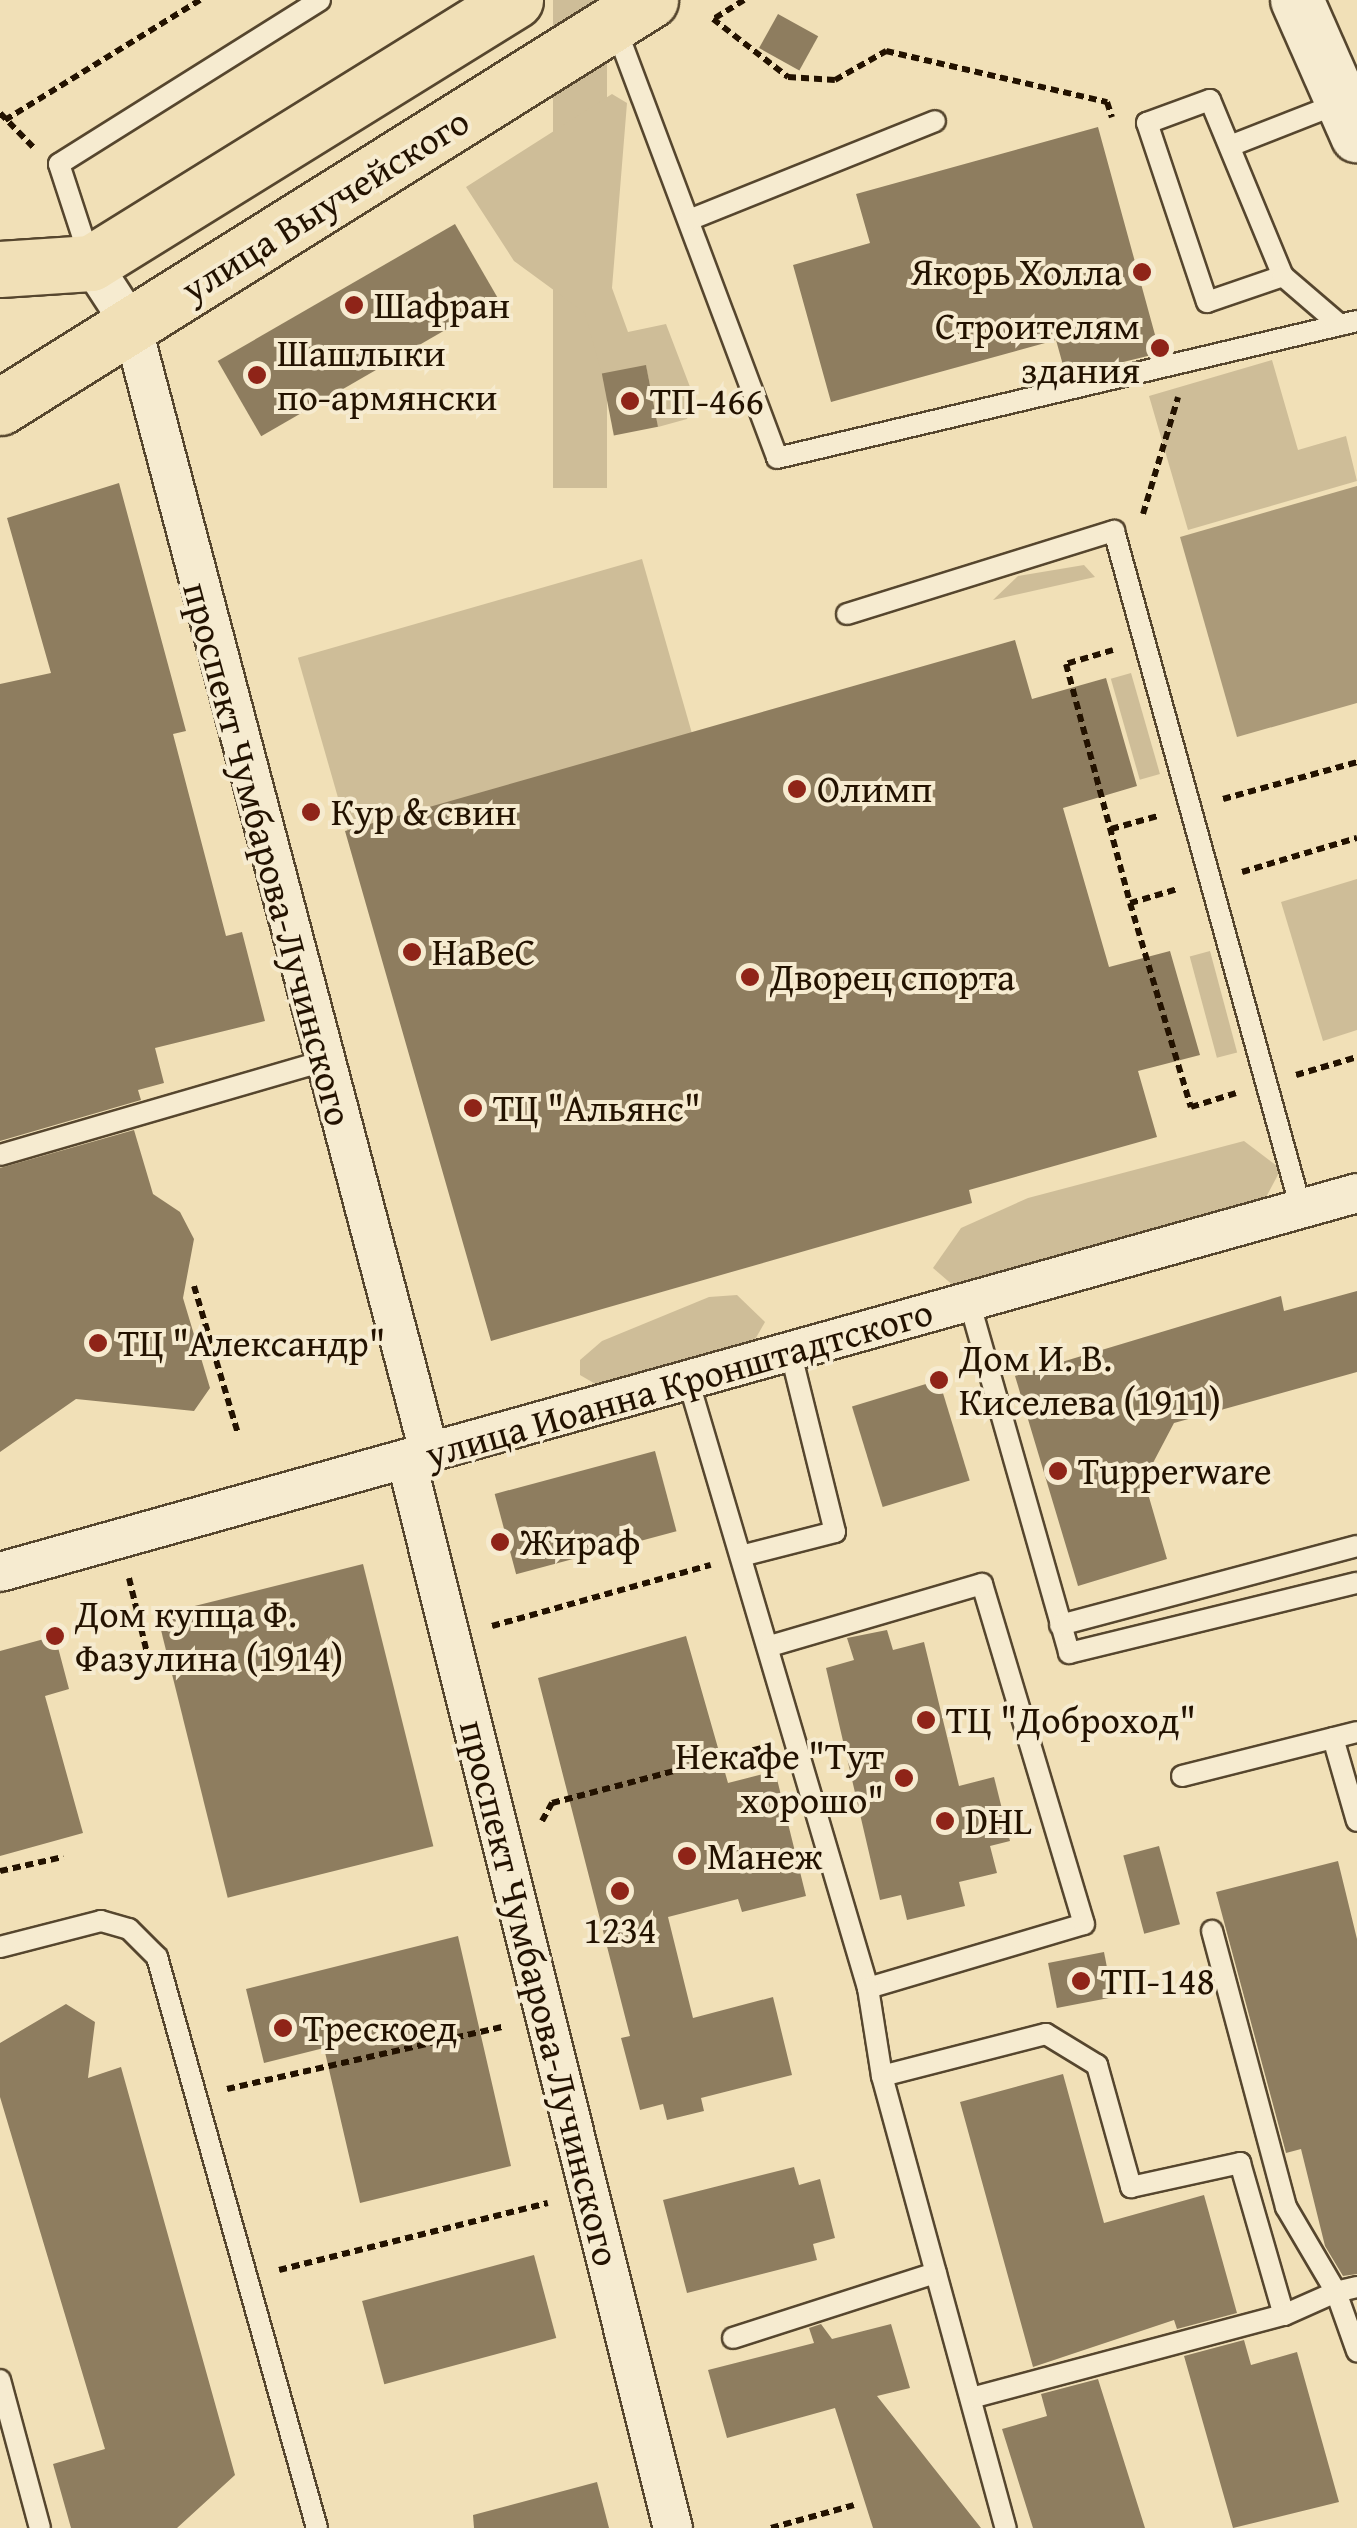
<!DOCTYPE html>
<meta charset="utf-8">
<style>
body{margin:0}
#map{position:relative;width:1357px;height:2528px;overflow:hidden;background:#f1e0b7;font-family:"Gentium Book Plus",serif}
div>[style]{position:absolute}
.green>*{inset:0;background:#cebd98;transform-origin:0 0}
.water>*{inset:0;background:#ab9a79}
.building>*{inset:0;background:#8e7d5f;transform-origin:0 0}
.path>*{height:6px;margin-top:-3px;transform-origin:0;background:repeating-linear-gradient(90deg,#231200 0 8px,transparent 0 13px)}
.roads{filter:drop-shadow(2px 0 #56462e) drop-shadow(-2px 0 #56462e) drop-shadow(0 2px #56462e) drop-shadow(0 -2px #56462e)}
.lane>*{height:20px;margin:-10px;padding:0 10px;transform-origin:10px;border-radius:10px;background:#f6ebd0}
.street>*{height:38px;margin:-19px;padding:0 19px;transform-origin:19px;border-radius:19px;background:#f6ebd0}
.secondary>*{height:52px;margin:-26px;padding:0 26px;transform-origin:26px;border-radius:26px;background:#f6ebd0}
.primary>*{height:55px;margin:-27.5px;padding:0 27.5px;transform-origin:27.5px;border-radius:27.5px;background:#f1e0b7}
.dots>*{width:28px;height:28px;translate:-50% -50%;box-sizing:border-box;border:5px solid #f6ebd0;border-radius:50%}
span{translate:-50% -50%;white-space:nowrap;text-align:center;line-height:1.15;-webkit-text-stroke:8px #f6ebd0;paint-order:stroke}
.street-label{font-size:38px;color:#231200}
.poi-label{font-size:38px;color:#231200}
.right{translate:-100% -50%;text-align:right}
.left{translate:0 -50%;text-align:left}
</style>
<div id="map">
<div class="green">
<div style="left:553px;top:0;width:54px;height:488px"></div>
<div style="clip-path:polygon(612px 94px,627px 103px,612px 288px,628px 332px,666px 324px,695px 400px,687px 419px,658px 427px,646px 366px,602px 375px,585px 313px,514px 261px,466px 187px)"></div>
<div style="clip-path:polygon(1272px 360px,1298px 450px,1346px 436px,1357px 481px,1188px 530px,1149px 396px)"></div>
<div style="left:642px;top:559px;width:181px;height:358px;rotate:74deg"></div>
<div style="clip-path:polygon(1084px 565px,1095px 577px,993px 600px,1018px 576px)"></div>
<div style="left:1131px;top:673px;width:105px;height:21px;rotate:74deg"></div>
<div style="clip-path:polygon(1357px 879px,1357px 1030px,1323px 1041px,1281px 902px)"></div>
<div style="left:1210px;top:951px;width:105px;height:21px;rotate:75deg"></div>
<div style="clip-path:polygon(1244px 1141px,1281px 1169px,1264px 1201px,955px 1287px,933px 1268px,961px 1228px,1028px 1198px)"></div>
<div style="clip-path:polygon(737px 1295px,765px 1322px,753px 1343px,604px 1389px,580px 1375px,580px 1360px,602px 1341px,709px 1297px)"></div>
</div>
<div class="water">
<div style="clip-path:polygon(1357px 486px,1357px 703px,1237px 737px,1180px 537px)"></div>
</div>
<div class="building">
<div style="left:778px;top:14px;width:46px;height:39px;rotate:29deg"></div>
<div style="clip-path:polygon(1098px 127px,1160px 353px,1066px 376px,1056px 340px,831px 402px,793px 265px,870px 243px,856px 194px)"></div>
<div style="left:455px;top:224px;width:87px;height:274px;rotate:60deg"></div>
<div style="left:646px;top:365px;width:63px;height:45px;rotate:79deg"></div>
<div style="clip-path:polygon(119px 483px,186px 731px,173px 734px,226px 936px,242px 932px,265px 1021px,155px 1048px,164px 1083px,138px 1090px,141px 1100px,0 1141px,0 684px,51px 673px,7px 518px)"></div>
<div style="clip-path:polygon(1015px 640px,1032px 699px,1106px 678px,1137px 786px,1063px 808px,1109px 967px,1170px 951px,1200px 1055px,1138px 1071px,1157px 1137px,969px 1190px,972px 1203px,491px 1341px,345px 831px)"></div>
<div style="clip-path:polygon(134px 1130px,153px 1194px,180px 1212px,194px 1239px,183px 1298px,210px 1388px,194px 1411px,76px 1399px,0 1452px,0 1168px)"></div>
<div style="clip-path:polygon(1357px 1291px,1357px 1372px,1174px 1423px,1144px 1480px,1167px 1559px,1078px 1586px,1015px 1376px,1281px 1296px,1284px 1311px)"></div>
<div style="left:939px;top:1380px;width:105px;height:91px;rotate:73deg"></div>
<div style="left:655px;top:1451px;width:83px;height:166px;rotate:75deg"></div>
<div style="left:363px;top:1564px;width:291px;height:212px;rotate:76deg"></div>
<div style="clip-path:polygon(887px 1630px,893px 1650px,924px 1642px,959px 1786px,994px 1777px,1010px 1841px,990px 1846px,997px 1873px,959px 1882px,965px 1906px,907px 1920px,901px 1895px,880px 1900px,826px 1668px,854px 1660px,847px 1638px)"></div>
<div style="clip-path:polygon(55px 1636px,69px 1689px,45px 1696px,83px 1833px,0 1856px,0 1651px)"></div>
<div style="clip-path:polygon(686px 1636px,728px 1783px,775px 1771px,806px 1896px,742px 1912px,738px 1899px,668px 1917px,693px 2018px,773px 1997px,792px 2075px,701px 2098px,704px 2111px,667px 2120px,663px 2104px,640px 2110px,621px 2038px,630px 2036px,538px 1678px)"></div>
<div style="left:1159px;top:1846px;width:81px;height:37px;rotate:75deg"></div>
<div style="clip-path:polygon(1338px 1861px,1357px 1939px,1357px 2274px,1343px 2276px,1325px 2246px,1301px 2149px,1286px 2153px,1216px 1892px)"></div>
<div style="clip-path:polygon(458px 1936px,511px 2166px,360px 2203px,324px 2048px,264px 2063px,246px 1989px)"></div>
<div style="left:1104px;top:1952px;width:46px;height:57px;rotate:79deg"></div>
<div style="clip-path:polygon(66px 2004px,95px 2022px,88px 2078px,121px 2067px,235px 2475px,177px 2528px,71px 2528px,53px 2464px,105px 2449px,0 2097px,0 2043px)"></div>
<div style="clip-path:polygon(1063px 2074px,1104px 2223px,1204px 2195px,1237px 2313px,1177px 2329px,1174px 2320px,1033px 2367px,960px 2102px)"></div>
<div style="clip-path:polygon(794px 2167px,799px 2185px,820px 2179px,835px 2238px,813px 2244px,817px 2260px,687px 2293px,663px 2200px)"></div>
<div style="left:534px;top:2255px;width:86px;height:178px;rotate:75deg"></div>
<div style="clip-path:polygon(821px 2324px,832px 2339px,891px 2324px,910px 2388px,877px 2396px,981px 2528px,873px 2528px,835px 2408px,727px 2438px,708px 2370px,814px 2343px,809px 2328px)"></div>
<div style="clip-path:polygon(1244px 2340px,1251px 2365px,1297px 2352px,1339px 2502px,1233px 2528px,1184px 2356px)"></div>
<div style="clip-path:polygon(1098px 2379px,1145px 2528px,1033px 2528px,1002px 2429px,1047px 2416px,1041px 2394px)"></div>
<div style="clip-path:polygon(597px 2482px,609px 2528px,474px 2528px,473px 2515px)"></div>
</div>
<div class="path">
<div style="left:744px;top:0;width:36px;rotate:148deg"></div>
<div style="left:713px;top:19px;width:95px;rotate:37.7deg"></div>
<div style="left:788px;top:77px;width:47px;rotate:3.7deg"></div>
<div style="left:835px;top:80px;width:59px;rotate:-29.6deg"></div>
<div style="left:886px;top:51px;width:227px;rotate:13deg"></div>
<div style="left:1107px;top:102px;width:16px;rotate:72deg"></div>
<div style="left:0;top:113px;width:49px;rotate:45.8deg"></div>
<div style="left:5px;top:120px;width:229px;rotate:-31.6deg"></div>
<div style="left:1143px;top:514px;width:122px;rotate:-73.3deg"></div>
<div style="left:1113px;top:650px;width:49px;rotate:163.4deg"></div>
<div style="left:1066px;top:664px;width:247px;rotate:75deg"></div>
<div style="left:1130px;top:903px;width:213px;rotate:73.4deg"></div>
<div style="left:1191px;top:1107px;width:47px;rotate:-17.3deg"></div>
<div style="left:1223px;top:799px;width:139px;rotate:-15.4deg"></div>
<div style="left:1111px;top:829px;width:49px;rotate:-15.5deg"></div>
<div style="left:1242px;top:872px;width:120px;rotate:-16.5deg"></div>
<div style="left:1130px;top:903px;width:49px;rotate:-16.6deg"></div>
<div style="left:1296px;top:1075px;width:64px;rotate:-16.4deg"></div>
<div style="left:194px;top:1286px;width:154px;rotate:73.4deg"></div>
<div style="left:129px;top:1578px;width:85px;rotate:76.5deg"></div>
<div style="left:492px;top:1626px;width:227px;rotate:-15.6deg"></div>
<div style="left:542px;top:1821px;width:21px;rotate:-61deg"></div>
<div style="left:552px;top:1803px;width:216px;rotate:-14.7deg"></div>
<div style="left:0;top:1871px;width:65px;rotate:-12.5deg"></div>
<div style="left:227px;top:2089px;width:283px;rotate:-12.7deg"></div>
<div style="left:279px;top:2270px;width:277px;rotate:-14deg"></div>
<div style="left:771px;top:2528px;width:86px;rotate:-15.5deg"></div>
</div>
<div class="roads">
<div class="lane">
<div style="left:615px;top:26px;width:461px;rotate:69.4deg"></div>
<div style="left:777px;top:458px;width:596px;rotate:-13.29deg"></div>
<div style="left:1230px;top:146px;width:118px;rotate:-21.4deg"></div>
<div style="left:689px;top:220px;width:265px;rotate:-21.9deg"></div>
<div style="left:90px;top:259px;width:100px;rotate:-108.1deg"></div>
<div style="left:59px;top:164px;width:308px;rotate:-32.1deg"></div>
<div style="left:1283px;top:276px;width:80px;rotate:161.1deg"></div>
<div style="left:1207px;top:302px;width:189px;rotate:-108.5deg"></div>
<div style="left:1147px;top:123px;width:67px;rotate:-20.1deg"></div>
<div style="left:1210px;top:100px;width:191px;rotate:67.5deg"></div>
<div style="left:1283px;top:276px;width:75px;rotate:40.7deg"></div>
<div style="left:847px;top:614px;width:280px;rotate:-17.3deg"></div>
<div style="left:1114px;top:531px;width:703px;rotate:74.58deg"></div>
<div style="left:0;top:1155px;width:333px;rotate:-16.2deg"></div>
<div style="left:969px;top:1301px;width:366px;rotate:74.1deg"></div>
<div style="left:1069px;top:1653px;width:296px;rotate:-13.7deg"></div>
<div style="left:689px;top:1383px;width:631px;rotate:73.52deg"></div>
<div style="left:868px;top:1988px;width:225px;rotate:-16.5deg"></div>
<div style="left:1084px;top:1924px;width:355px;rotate:-106.7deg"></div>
<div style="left:982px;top:1584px;width:221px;rotate:163.7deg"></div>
<div style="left:741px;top:1556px;width:97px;rotate:-14.3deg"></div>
<div style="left:835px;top:1532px;width:183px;rotate:-103.9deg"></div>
<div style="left:1060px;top:1625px;width:307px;rotate:-14.9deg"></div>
<div style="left:1333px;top:1738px;width:86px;rotate:73.9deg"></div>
<div style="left:1182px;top:1776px;width:180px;rotate:-14.1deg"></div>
<div style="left:0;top:1947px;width:104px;rotate:-14.4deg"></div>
<div style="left:101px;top:1921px;width:29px;rotate:16deg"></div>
<div style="left:129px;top:1929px;width:40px;rotate:45deg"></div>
<div style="left:157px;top:1957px;width:593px;rotate:74.35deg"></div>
<div style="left:868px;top:1988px;width:89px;rotate:81deg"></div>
<div style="left:882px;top:2076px;width:469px;rotate:74.7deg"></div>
<div style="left:882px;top:2076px;width:169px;rotate:-14.4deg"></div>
<div style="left:1046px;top:2034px;width:60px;rotate:31.3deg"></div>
<div style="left:1097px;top:2065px;width:127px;rotate:74.4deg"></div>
<div style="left:1131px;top:2187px;width:112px;rotate:-12.4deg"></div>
<div style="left:1240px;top:2163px;width:158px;rotate:73.9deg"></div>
<div style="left:1284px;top:2315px;width:57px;rotate:-23.9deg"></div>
<div style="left:1336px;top:2292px;width:99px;rotate:-120.5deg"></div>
<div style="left:1286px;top:2207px;width:286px;rotate:-105deg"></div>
<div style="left:1357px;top:2287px;width:22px;rotate:167deg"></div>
<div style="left:1336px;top:2292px;width:63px;rotate:70.4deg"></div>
<div style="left:733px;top:2338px;width:213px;rotate:-17.8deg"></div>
<div style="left:0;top:2380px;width:153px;rotate:74.9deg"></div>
<div style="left:971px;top:2398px;width:324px;rotate:-14.9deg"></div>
</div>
<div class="street">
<div style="left:91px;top:263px;width:75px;rotate:56.9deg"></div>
<div style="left:132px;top:326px;width:1165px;rotate:75.22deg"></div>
<div style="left:406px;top:1459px;width:1102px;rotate:75.98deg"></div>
<div style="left:0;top:1572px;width:1409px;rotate:-15.6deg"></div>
</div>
<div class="secondary">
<div style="left:1297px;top:0;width:149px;rotate:66.2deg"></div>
</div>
<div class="primary">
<div style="left:0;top:269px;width:91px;rotate:-3.8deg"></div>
<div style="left:91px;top:263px;width:499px;rotate:-31.8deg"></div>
<div style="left:0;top:407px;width:767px;rotate:-32.05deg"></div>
</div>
</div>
<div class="dots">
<div style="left:1142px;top:272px;background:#8f2418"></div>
<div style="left:354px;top:305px;background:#8f2418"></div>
<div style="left:1160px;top:348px;background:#8f2418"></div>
<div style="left:257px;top:375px;background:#8f2418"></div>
<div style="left:630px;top:401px;background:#8f2418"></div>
<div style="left:797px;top:789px;background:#8f2418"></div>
<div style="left:311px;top:812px;background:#8f2418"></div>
<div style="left:412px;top:952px;background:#8f2418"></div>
<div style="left:750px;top:977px;background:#8f2418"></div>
<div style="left:473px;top:1108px;background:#8f2418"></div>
<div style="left:98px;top:1343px;background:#8f2418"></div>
<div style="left:939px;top:1380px;background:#8f2418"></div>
<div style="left:1058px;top:1471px;background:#8f2418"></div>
<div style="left:500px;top:1542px;background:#8f2418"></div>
<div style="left:55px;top:1636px;background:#8f2418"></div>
<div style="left:926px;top:1720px;background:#8f2418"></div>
<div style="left:904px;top:1778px;background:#8f2418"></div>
<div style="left:945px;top:1821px;background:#8f2418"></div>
<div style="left:687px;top:1856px;background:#8f2418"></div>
<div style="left:620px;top:1891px;background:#8f2418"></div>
<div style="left:1081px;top:1981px;background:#8f2418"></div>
<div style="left:283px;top:2028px;background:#8f2418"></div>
</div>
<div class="street-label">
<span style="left:325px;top:205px;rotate:-32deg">улица Выучейского</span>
<span style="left:268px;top:854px;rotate:75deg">проспект Чумбарова-Лучинского</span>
<span style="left:679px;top:1383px;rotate:-16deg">улица Иоанна Кронштадтского</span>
<span style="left:540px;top:1993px;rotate:76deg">проспект Чумбарова-Лучинского</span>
</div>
<div class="poi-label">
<span class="right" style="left:1122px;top:272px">Якорь Холла</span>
<span class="left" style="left:374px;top:305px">Шафран</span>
<span class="right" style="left:1140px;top:348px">Строителям<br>здания</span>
<span class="left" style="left:277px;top:375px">Шашлыки<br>по-армянски</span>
<span class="left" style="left:650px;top:401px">ТП-466</span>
<span class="left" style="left:817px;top:789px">Олимп</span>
<span class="left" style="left:331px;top:812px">Кур &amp; свин</span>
<span class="left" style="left:432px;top:952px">НаВеС</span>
<span class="left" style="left:770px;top:977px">Дворец спорта</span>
<span class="left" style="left:493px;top:1108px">ТЦ "Альянс"</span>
<span class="left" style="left:118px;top:1343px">ТЦ "Александр"</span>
<span class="left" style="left:959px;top:1380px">Дом И. В.<br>Киселева (1911)</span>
<span class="left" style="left:1078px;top:1471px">Tupperware</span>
<span class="left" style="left:520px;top:1542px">Жираф</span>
<span class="left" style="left:75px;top:1636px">Дом купца Ф.<br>Фазулина (1914)</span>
<span class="left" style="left:946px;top:1720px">ТЦ "Доброход"</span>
<span class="right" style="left:884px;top:1778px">Некафе "Тут<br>хорошо"</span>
<span class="left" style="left:965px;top:1821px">DHL</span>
<span class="left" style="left:707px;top:1856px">Манеж</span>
<span style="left:620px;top:1930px">1234</span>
<span class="left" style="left:1101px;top:1981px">ТП-148</span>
<span class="left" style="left:303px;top:2028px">Трескоед</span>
</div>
</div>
